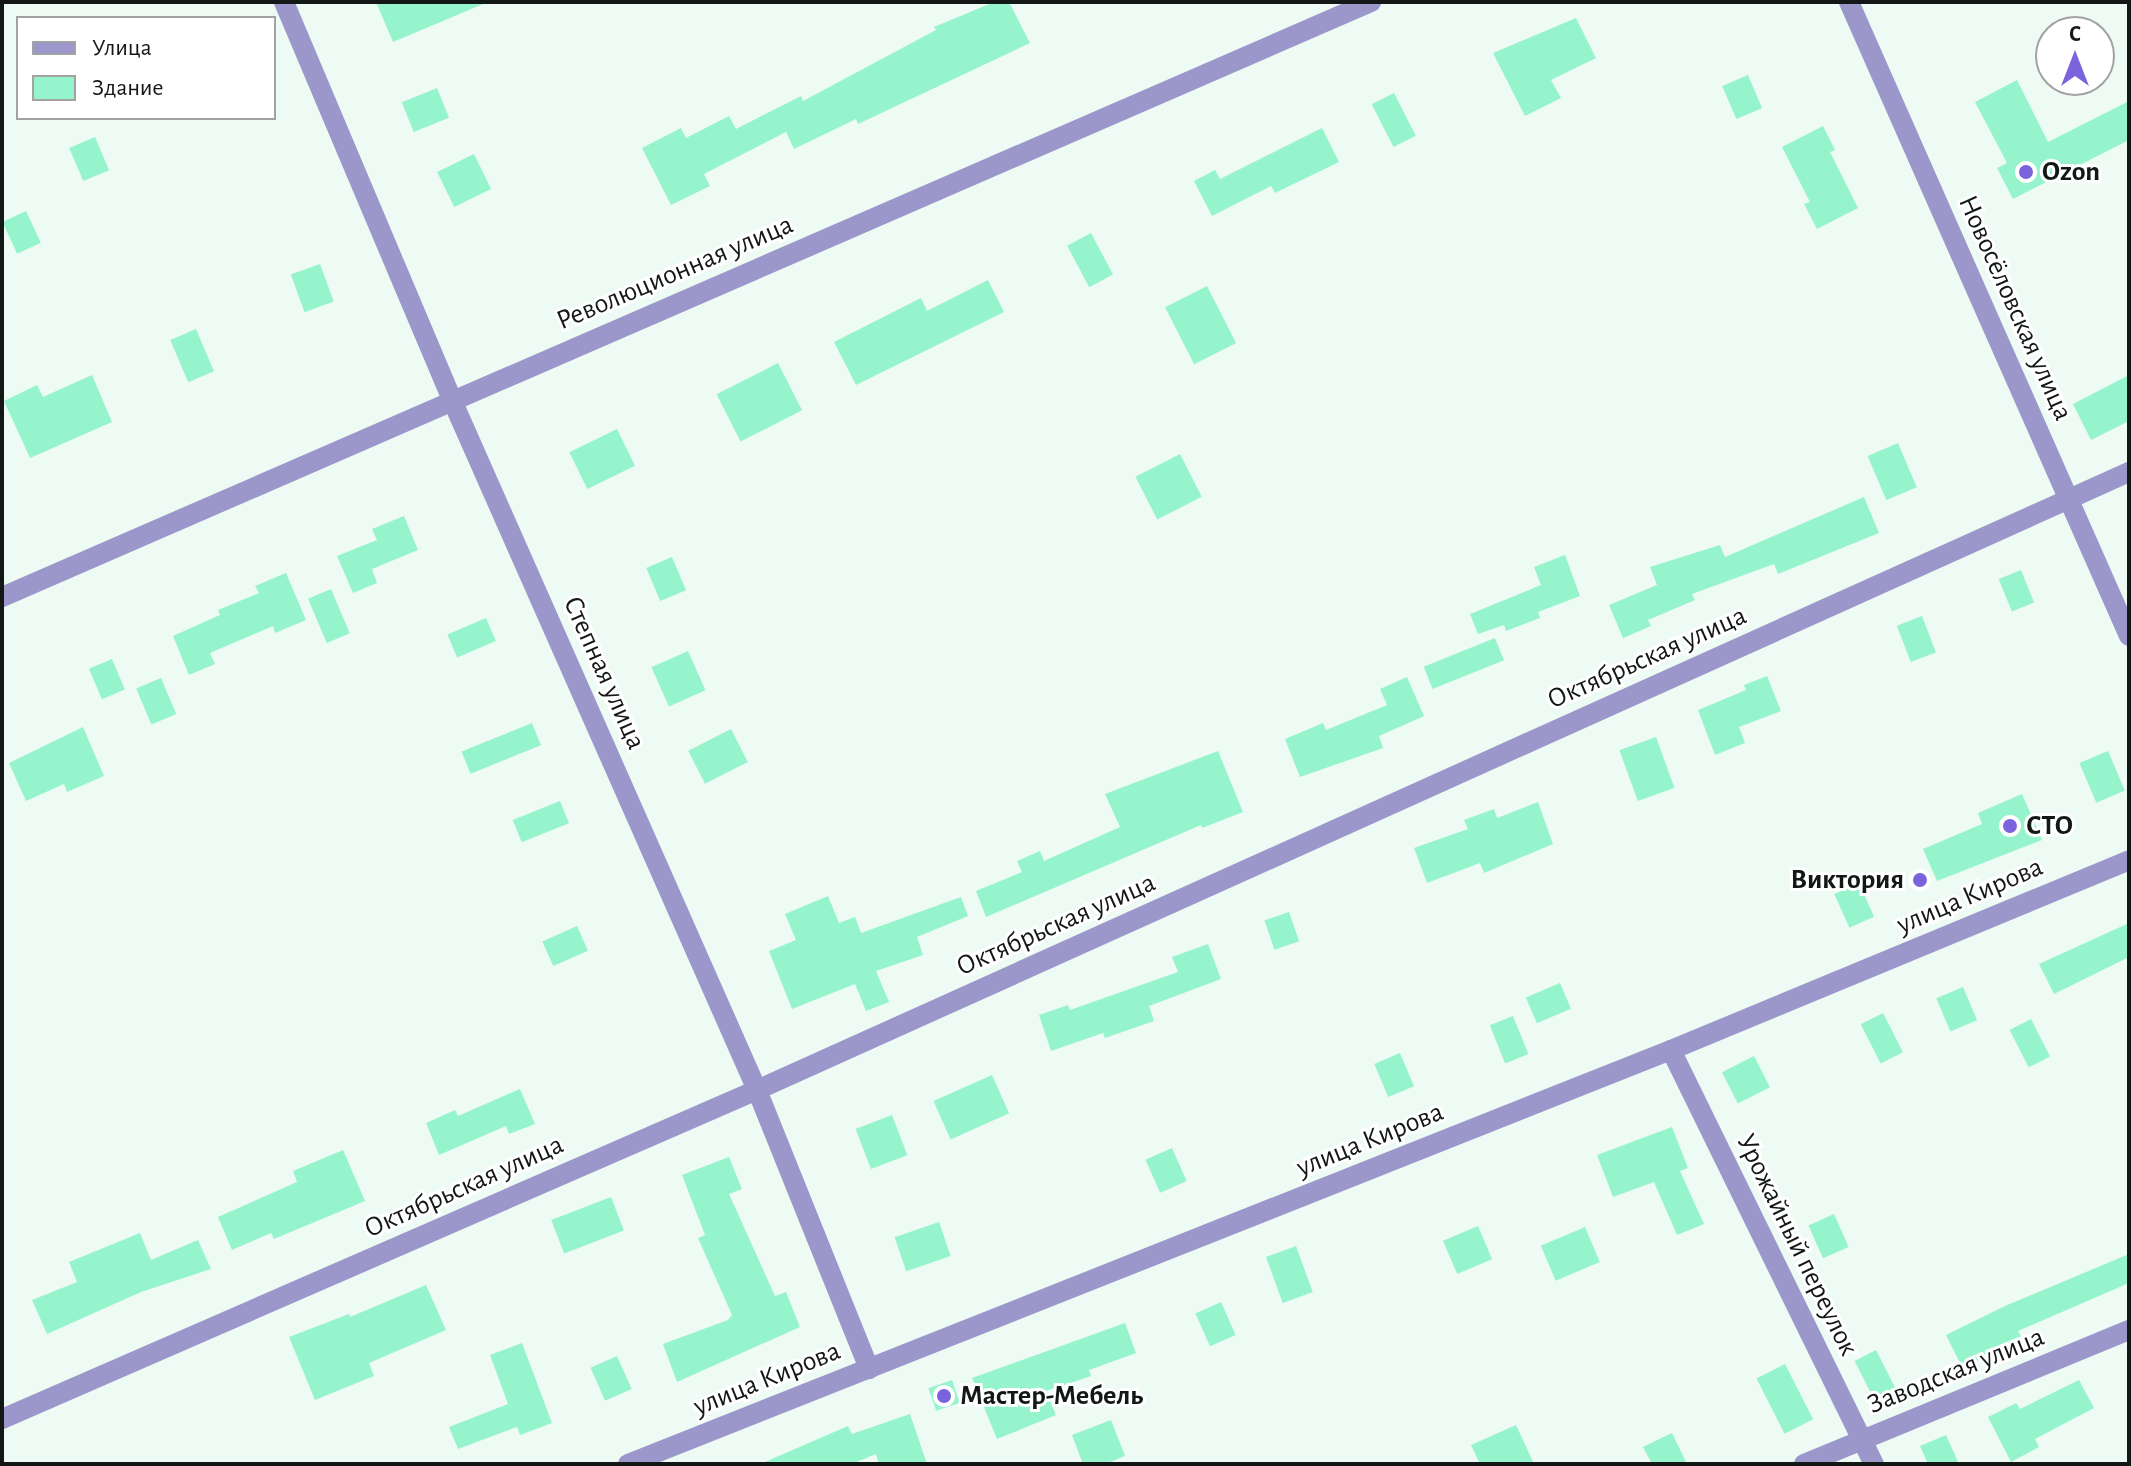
<!DOCTYPE html>
<meta charset="utf-8">
<style>
body{margin:0}
#map{position:relative;width:2131px;height:1466px;overflow:hidden;background:#eefaf4;font-family:"Alegreya Sans",sans-serif}
div>[style]{position:absolute}
.building>*{inset:0;background:#96f4cd;transform-origin:0 0}
.minor>*{height:20px;margin:-10px;padding:0 10px;transform-origin:10px;border-radius:10px;background:#9c97ca}
.tertiary>*{height:20px;margin:-10px;padding:0 10px;transform-origin:10px;border-radius:10px;background:#9c97ca}
.dots>*{width:22px;height:22px;translate:-50% -50%;box-sizing:border-box;border:4px solid #fff;border-radius:50%}
span{translate:-50% -50%;white-space:nowrap;text-align:center;line-height:1.15;-webkit-text-stroke:6px #fff;paint-order:stroke}
.poi-label{font-size:28px;color:#131715;font-weight:700}
.left{translate:0 -50%;text-align:left}
.right{translate:-100% -50%;text-align:right}
.street-label{font-size:28px;color:#131715}
.frame{position:absolute;inset:0;border:4px solid #131715;pointer-events:none}
.legend{position:absolute;left:16px;top:16px;width:260px;height:104px;box-sizing:border-box;background:#fff;border:2px solid #a1a2a1;margin:0;padding:10px 14px;list-style:none;font-size:24px;color:#131715}
.legend li{display:flex;align-items:center;gap:16px;height:40px}
.legend b{width:40px;border:2px solid #a1a2a1}
.north{position:absolute;left:2035px;top:16px;width:80px;height:80px;box-sizing:border-box;background:#fff;border:2px solid #a1a2a1;border-radius:50%;rotate:0deg;font-size:22px;font-weight:700;line-height:32px;text-align:center;color:#131715}
.north::after{content:'';display:block;margin:auto;width:28px;height:36px;background:#7b63de;clip-path:polygon(50% 0,100% 100%,50% 72%,0 100%)}
</style>
<div id="map">
<div class="building">
<div style="clip-path:polygon(376px 2px,488px 2px,393px 42px)"></div>
<div style="clip-path:polygon(994px 2px,1009px 2px,1030px 43px,858px 124px,856px 119px,794px 149px,786px 132px,704px 174px,710px 186px,671px 205px,642px 148px,681px 128px,686px 138px,729px 116px,736px 129px,801px 96px,803px 101px,936px 30px,934px 27px)"></div>
<div style="clip-path:polygon(1576px 18px,1596px 58px,1551px 80px,1561px 98px,1525px 116px,1493px 53px)"></div>
<div style="left:1748px;top:75px;width:36px;height:28px;rotate:67deg"></div>
<div style="clip-path:polygon(2017px 80px,2048px 142px,2129px 101px,2129px 140px,2013px 199px,1997px 168px,2007px 163px,1975px 102px)"></div>
<div style="left:437px;top:88px;width:32px;height:38px;rotate:68deg"></div>
<div style="left:1394px;top:93px;width:48px;height:25px;rotate:63deg"></div>
<div style="clip-path:polygon(1823px 126px,1835px 150px,1830px 152px,1858px 208px,1817px 229px,1804px 204px,1810px 202px,1782px 147px)"></div>
<div style="clip-path:polygon(1322px 128px,1339px 162px,1275px 193px,1271px 186px,1212px 216px,1194px 181px,1215px 170px,1220px 179px)"></div>
<div style="left:95px;top:137px;width:36px;height:28px;rotate:67deg"></div>
<div style="left:474px;top:154px;width:39px;height:41px;rotate:64deg"></div>
<div style="left:26px;top:211px;width:35px;height:26px;rotate:65deg"></div>
<div style="left:1091px;top:233px;width:47px;height:27px;rotate:62deg"></div>
<div style="left:320px;top:264px;width:40px;height:31px;rotate:70deg"></div>
<div style="clip-path:polygon(988px 280px,1004px 312px,856px 385px,834px 342px,921px 298px,927px 311px)"></div>
<div style="left:1207px;top:286px;width:64px;height:47px;rotate:63deg"></div>
<div style="left:196px;top:329px;width:46px;height:28px;rotate:67deg"></div>
<div style="left:778px;top:363px;width:53px;height:69px;rotate:63deg"></div>
<div style="clip-path:polygon(92px 375px,112px 422px,30px 458px,4px 401px,37px 385px,43px 397px)"></div>
<div style="clip-path:polygon(2129px 375px,2129px 421px,2091px 440px,2073px 404px)"></div>
<div style="left:617px;top:429px;width:41px;height:53px;rotate:64deg"></div>
<div style="left:1898px;top:443px;width:48px;height:33px;rotate:67deg"></div>
<div style="left:1180px;top:454px;width:48px;height:50px;rotate:63deg"></div>
<div style="clip-path:polygon(1864px 497px,1879px 533px,1778px 574px,1774px 564px,1692px 594px,1695px 600px,1648px 620px,1651px 626px,1623px 638px,1609px 605px,1657px 585px,1650px 567px,1720px 545px,1725px 557px)"></div>
<div style="clip-path:polygon(404px 516px,418px 550px,372px 569px,377px 583px,353px 593px,337px 556px,377px 540px,372px 529px)"></div>
<div style="clip-path:polygon(1565px 555px,1580px 596px,1538px 612px,1540px 618px,1506px 631px,1504px 625px,1478px 634px,1470px 614px,1541px 585px,1534px 567px)"></div>
<div style="left:672px;top:557px;width:36px;height:28px;rotate:67deg"></div>
<div style="left:2021px;top:570px;width:35px;height:24px;rotate:68deg"></div>
<div style="clip-path:polygon(286px 573px,306px 620px,275px 633px,273px 626px,210px 653px,215px 664px,189px 675px,173px 636px,220px 615px,218px 610px,259px 593px,255px 586px)"></div>
<div style="left:331px;top:589px;width:48px;height:25px;rotate:67deg"></div>
<div style="left:1922px;top:616px;width:39px;height:27px;rotate:69deg"></div>
<div style="left:486px;top:618px;width:25px;height:42px;rotate:67deg"></div>
<div style="left:1495px;top:638px;width:24px;height:77px;rotate:68deg"></div>
<div style="left:688px;top:651px;width:43px;height:40px;rotate:66deg"></div>
<div style="left:112px;top:659px;width:33px;height:25px;rotate:67deg"></div>
<div style="clip-path:polygon(1767px 676px,1781px 711px,1739px 727px,1745px 743px,1715px 755px,1698px 710px,1746px 690px,1744px 685px)"></div>
<div style="clip-path:polygon(1407px 677px,1424px 716px,1379px 736px,1383px 748px,1300px 777px,1285px 739px,1323px 723px,1326px 730px,1387px 705px,1380px 689px)"></div>
<div style="left:161px;top:678px;width:39px;height:27px;rotate:67deg"></div>
<div style="left:532px;top:723px;width:24px;height:76px;rotate:68deg"></div>
<div style="clip-path:polygon(83px 727px,104px 776px,67px 792px,64px 784px,26px 801px,9px 763px)"></div>
<div style="left:731px;top:729px;width:37px;height:48px;rotate:63deg"></div>
<div style="left:1656px;top:737px;width:54px;height:39px;rotate:70deg"></div>
<div style="clip-path:polygon(1218px 751px,1243px 812px,1202px 828px,1201px 825px,986px 917px,976px 891px,1022px 872px,1017px 861px,1040px 851px,1044px 861px,1120px 827px,1105px 794px)"></div>
<div style="left:2108px;top:751px;width:43px;height:31px;rotate:67deg"></div>
<div style="clip-path:polygon(2022px 794px,2042px 840px,1937px 881px,1923px 849px,1982px 824px,1978px 813px)"></div>
<div style="left:560px;top:801px;width:24px;height:51px;rotate:68deg"></div>
<div style="clip-path:polygon(1538px 802px,1553px 844px,1484px 873px,1480px 863px,1427px 883px,1414px 848px,1468px 829px,1464px 820px,1494px 809px,1497px 818px)"></div>
<div style="left:1859px;top:883px;width:37px;height:27px;rotate:66deg"></div>
<div style="clip-path:polygon(828px 896px,839px 923px,855px 917px,861px 933px,961px 897px,968px 916px,917px 937px,923px 955px,876px 971px,889px 1002px,866px 1011px,855px 984px,792px 1009px,769px 951px,796px 940px,785px 914px)"></div>
<div style="left:1289px;top:912px;width:31px;height:26px;rotate:71deg"></div>
<div style="clip-path:polygon(2129px 923px,2129px 957px,2054px 994px,2039px 964px)"></div>
<div style="left:577px;top:926px;width:27px;height:38px;rotate:66deg"></div>
<div style="clip-path:polygon(1208px 944px,1221px 979px,1149px 1006px,1154px 1021px,1105px 1038px,1103px 1033px,1051px 1051px,1039px 1015px,1068px 1005px,1070px 1010px,1178px 972px,1172px 957px)"></div>
<div style="left:1560px;top:983px;width:28px;height:37px;rotate:67deg"></div>
<div style="left:1963px;top:987px;width:36px;height:29px;rotate:67deg"></div>
<div style="left:1883px;top:1013px;width:44px;height:25px;rotate:63deg"></div>
<div style="left:1513px;top:1016px;width:41px;height:25px;rotate:68deg"></div>
<div style="left:2031px;top:1019px;width:42px;height:24px;rotate:63deg"></div>
<div style="left:1400px;top:1053px;width:36px;height:28px;rotate:67deg"></div>
<div style="left:1754px;top:1056px;width:35px;height:36px;rotate:63deg"></div>
<div style="left:992px;top:1075px;width:42px;height:64px;rotate:66deg"></div>
<div style="clip-path:polygon(520px 1089px,535px 1124px,509px 1134px,506px 1126px,439px 1155px,426px 1123px,455px 1110px,458px 1116px)"></div>
<div style="left:892px;top:1115px;width:43px;height:39px;rotate:69deg"></div>
<div style="clip-path:polygon(1672px 1127px,1688px 1168px,1680px 1171px,1704px 1224px,1677px 1235px,1654px 1182px,1613px 1197px,1597px 1155px)"></div>
<div style="left:1172px;top:1148px;width:36px;height:29px;rotate:66deg"></div>
<div style="clip-path:polygon(343px 1150px,365px 1201px,274px 1239px,271px 1233px,232px 1250px,218px 1217px,297px 1182px,293px 1171px)"></div>
<div style="clip-path:polygon(729px 1157px,742px 1189px,729px 1194px,775px 1296px,786px 1292px,800px 1327px,677px 1382px,663px 1344px,728px 1320px,732px 1315px,698px 1238px,705px 1235px,682px 1175px)"></div>
<div style="left:611px;top:1197px;width:36px;height:64px;rotate:69deg"></div>
<div style="left:1834px;top:1214px;width:36px;height:28px;rotate:66deg"></div>
<div style="left:939px;top:1222px;width:36px;height:47px;rotate:71deg"></div>
<div style="left:1478px;top:1226px;width:36px;height:38px;rotate:67deg"></div>
<div style="left:1585px;top:1227px;width:38px;height:48px;rotate:67deg"></div>
<div style="clip-path:polygon(140px 1233px,151px 1260px,198px 1240px,211px 1269px,141px 1292px,47px 1334px,32px 1300px,77px 1282px,69px 1262px)"></div>
<div style="left:1296px;top:1246px;width:49px;height:32px;rotate:70deg"></div>
<div style="clip-path:polygon(2129px 1254px,2129px 1283px,2018px 1331px,2024px 1342px,1962px 1367px,1946px 1335px,2005px 1306px)"></div>
<div style="clip-path:polygon(426px 1285px,446px 1330px,369px 1363px,374px 1376px,315px 1400px,289px 1337px,349px 1314px,350px 1317px)"></div>
<div style="left:1221px;top:1302px;width:36px;height:28px;rotate:66deg"></div>
<div style="clip-path:polygon(1125px 1323px,1136px 1353px,1089px 1370px,1091px 1376px,1046px 1391px,1056px 1415px,997px 1439px,972px 1378px)"></div>
<div style="clip-path:polygon(522px 1343px,552px 1423px,520px 1435px,517px 1427px,458px 1449px,449px 1427px,508px 1404px,490px 1355px)"></div>
<div style="left:1876px;top:1350px;width:48px;height:24px;rotate:63deg"></div>
<div style="left:617px;top:1356px;width:36px;height:29px;rotate:66deg"></div>
<div style="left:1785px;top:1364px;width:62px;height:32px;rotate:63deg"></div>
<div style="left:952px;top:1380px;width:24px;height:25px;rotate:71deg"></div>
<div style="clip-path:polygon(2079px 1380px,2094px 1408px,2035px 1439px,2039px 1447px,2011px 1462px,1988px 1417px,2016px 1403px,2020px 1409px)"></div>
<div style="clip-path:polygon(910px 1414px,927px 1464px,879px 1464px,876px 1454px,852px 1464px,760px 1464px,848px 1426px,852px 1434px)"></div>
<div style="clip-path:polygon(1111px 1420px,1125px 1456px,1105px 1464px,1083px 1464px,1072px 1435px)"></div>
<div style="clip-path:polygon(1516px 1425px,1534px 1464px,1480px 1464px,1471px 1445px)"></div>
<div style="clip-path:polygon(1672px 1433px,1687px 1464px,1652px 1464px,1643px 1447px)"></div>
<div style="clip-path:polygon(1946px 1435px,1959px 1464px,1928px 1464px,1920px 1446px)"></div>
</div>
<div class="minor">
<div style="left:284px;top:2px;width:432px;rotate:67.1deg"></div>
<div style="left:452px;top:400px;width:754px;rotate:66.15deg"></div>
<div style="left:757px;top:1090px;width:301px;rotate:68.1deg"></div>
<div style="left:1849px;top:2px;width:693px;rotate:66.17deg"></div>
<div style="left:2px;top:597px;width:1493px;rotate:-23.49deg"></div>
<div style="left:1671px;top:1050px;width:461px;rotate:63.9deg"></div>
<div style="left:2px;top:1419px;width:824px;rotate:-23.55deg"></div>
<div style="left:757px;top:1090px;width:1505px;rotate:-24.25deg"></div>
<div style="left:1804px;top:1464px;width:352px;rotate:-22.4deg"></div>
</div>
<div class="tertiary">
<div style="left:628px;top:1464px;width:1122px;rotate:-21.65deg"></div>
<div style="left:1671px;top:1050px;width:496px;rotate:-22.5deg"></div>
</div>
<div class="dots">
<div style="left:2026px;top:172px;background:#7b63de"></div>
<div style="left:2010px;top:826px;background:#7b63de"></div>
<div style="left:1920px;top:880px;background:#7b63de"></div>
<div style="left:944px;top:1396px;background:#7b63de"></div>
</div>
<div class="poi-label">
<span class="left" style="left:2042px;top:172px">Ozon</span>
<span class="left" style="left:2026px;top:826px">СТО</span>
<span class="right" style="left:1904px;top:880px">Виктория</span>
<span class="left" style="left:960px;top:1396px">Мастер-Мебель</span>
</div>
<div class="street-label">
<span style="left:675px;top:273px;rotate:-23deg">Революционная улица</span>
<span style="left:2015px;top:308px;rotate:66deg">Новосёловская улица</span>
<span style="left:1647px;top:658px;rotate:-24deg">Октябрьская улица</span>
<span style="left:604px;top:673px;rotate:66deg">Степная улица</span>
<span style="left:1970px;top:896px;rotate:-23deg">улица Кирова</span>
<span style="left:1056px;top:925px;rotate:-24deg">Октябрьская улица</span>
<span style="left:1370px;top:1140px;rotate:-22deg">улица Кирова</span>
<span style="left:464px;top:1187px;rotate:-24deg">Октябрьская улица</span>
<span style="left:1797px;top:1245px;rotate:64deg">Урожайный переулок</span>
<span style="left:1956px;top:1371px;rotate:-22deg">Заводская улица</span>
<span style="left:767px;top:1379px;rotate:-22deg">улица Кирова</span>
</div>
<div class="frame"></div>
<ul class="legend">
<li><b style="height:10px;background:#9c97ca"></b>Улица</li>
<li><b style="height:22px;background:#96f4cd"></b>Здание</li>
</ul>
<div class="north">С</div>
</div>
